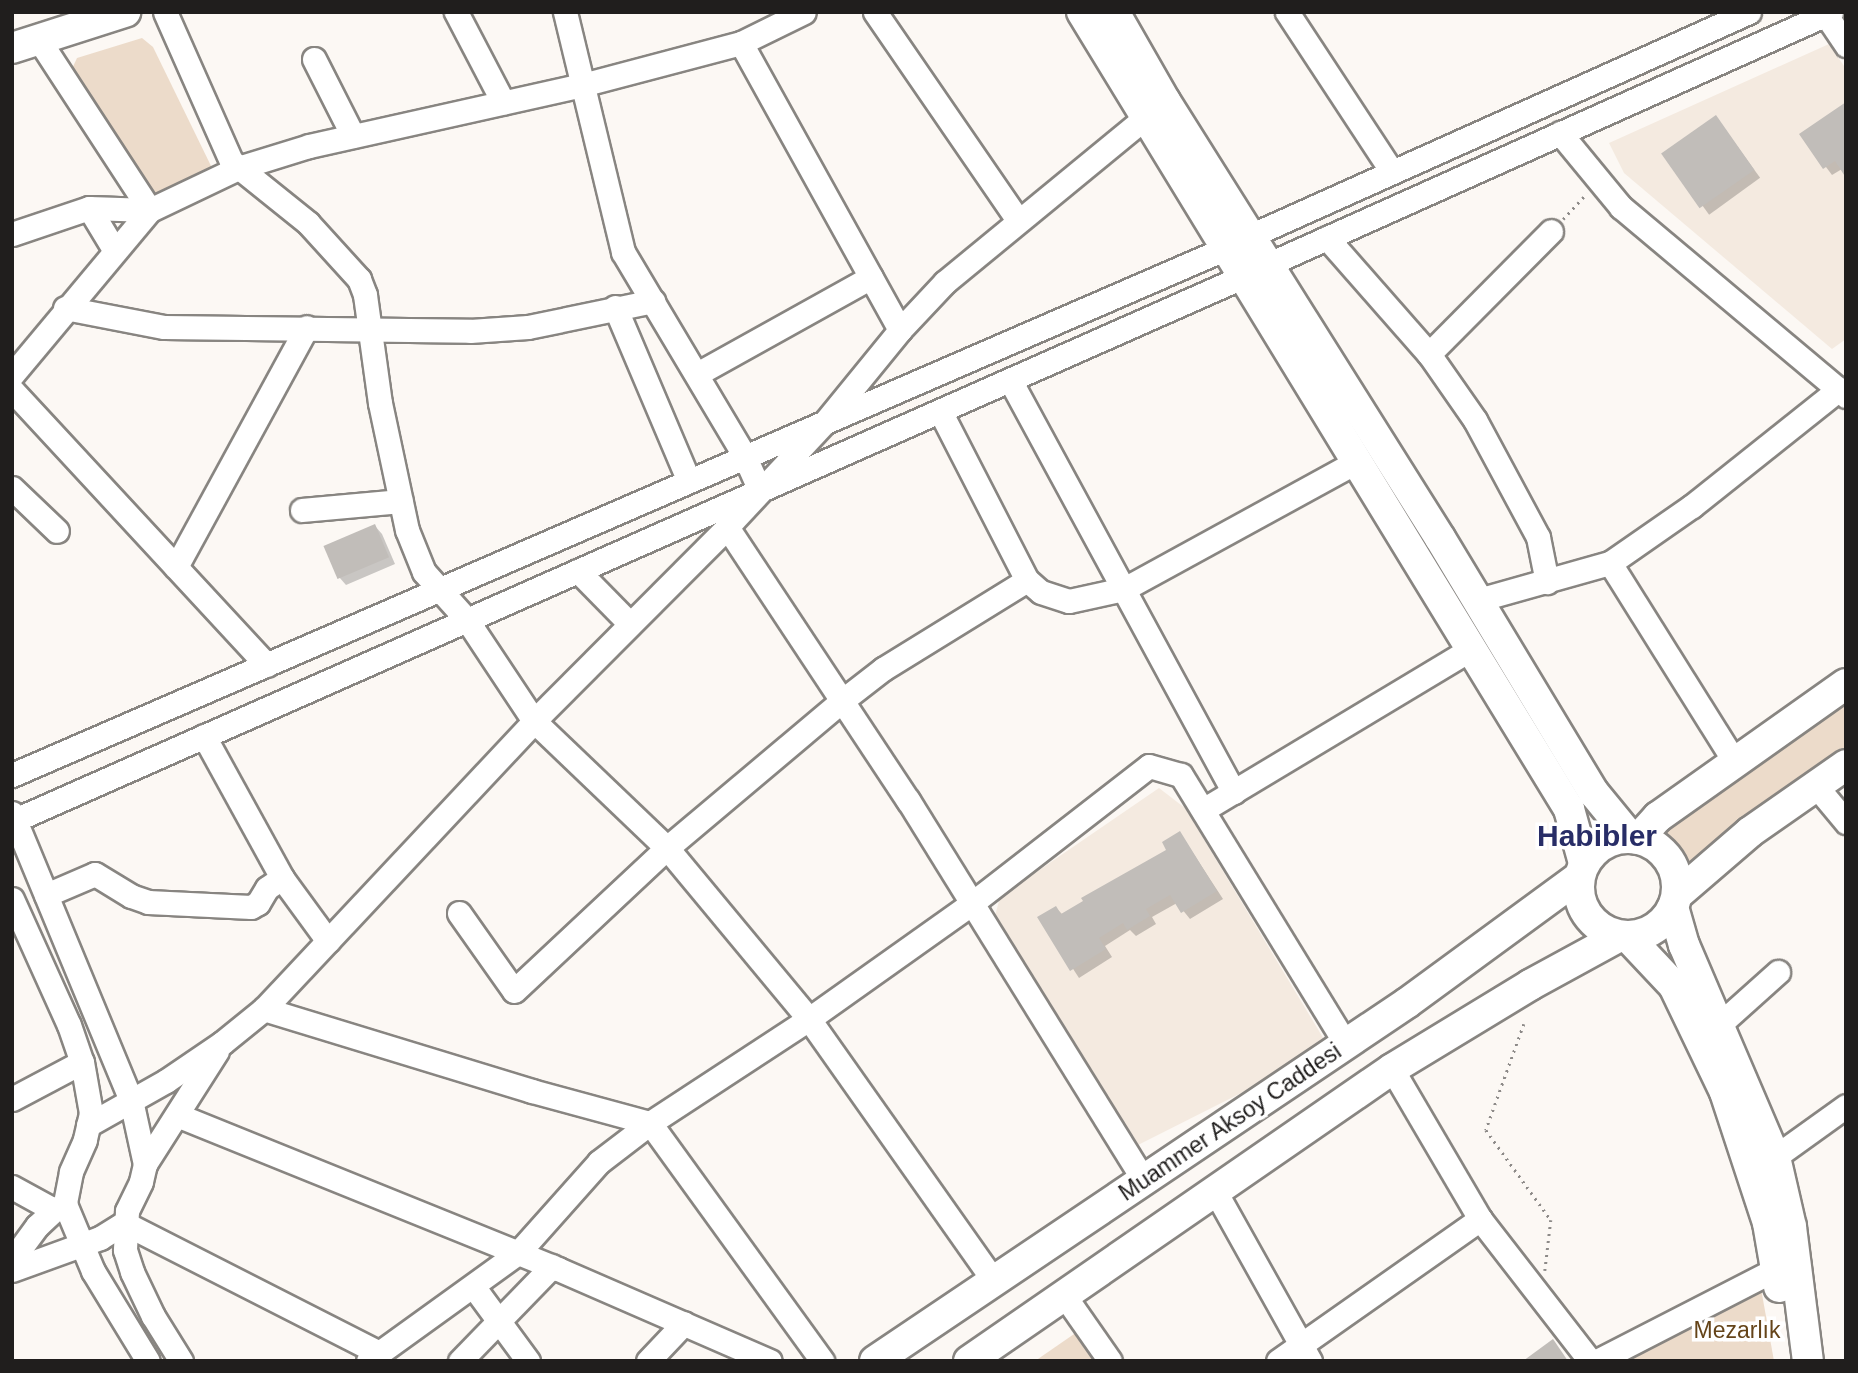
<!DOCTYPE html>
<meta charset="utf-8">
<style>
body{margin:0}
#map{position:relative;width:1858px;height:1373px;overflow:hidden;background:#fcf8f4;font-family:Helvetica,sans-serif}
div>[style]{position:absolute}
.built>*{inset:0;background:#f4eae0}
.green>*{inset:0;background:#ecdbca}
.shadow>*{inset:0;background:#0003;transform-origin:0 0}
.building>*{inset:0;background:#c1bdb9;transform-origin:0 0}
.path>*{height:2.5px;margin-top:-1.25px;transform-origin:0;background:repeating-linear-gradient(90deg,#8d8a88 0 2px,transparent 0 7px)}
.roads{filter:drop-shadow(2px 0 #888581) drop-shadow(-2px 0 #888581) drop-shadow(0 2px #888581) drop-shadow(0 -2px #888581)}
.minor>*{height:23px;margin:-11.5px;padding:0 11.5px;transform-origin:11.5px;border-radius:11.5px;background:#fff}
.major>*{height:30px;margin:-15px;padding:0 15px;transform-origin:15px;border-radius:15px;background:#fff}
.major>.ring{margin:-15px;padding:0;box-sizing:content-box;background:none;border:30px solid #fff;border-radius:50%}
span{translate:-50% -50%;white-space:nowrap;text-align:center;line-height:1.15;-webkit-text-stroke:7px #fff;paint-order:stroke}
.street-label{font-size:23px;color:#201e1d}
.park-label{font-size:23px;color:#654419}
.district-label{font-size:30px;color:#282d67;font-weight:700}
.frame{position:absolute;inset:0;border:14px solid #201e1d;pointer-events:none}
</style>
<div id="map">
<div class="built">
<div style="clip-path:polygon(1829px 44px,1846px 69px,1846px 339px,1832px 349px,1624px 173px,1609px 143px)"></div>
<div style="clip-path:polygon(1159px 788px,1185px 808px,1325px 1041px,1261px 1083px,1138px 1145px,995px 916px,1000px 897px)"></div>
</div>
<div class="green">
<div style="clip-path:polygon(142px 38px,153px 47px,213px 170px,159px 195px,151px 193px,70px 73px,77px 58px)"></div>
<div style="clip-path:polygon(1846px 699px,1846px 750px,1690px 864px,1661px 829px)"></div>
<div style="clip-path:polygon(1760px 1283px,1774px 1361px,1623px 1361px,1627px 1350px)"></div>
<div style="clip-path:polygon(1077px 1332px,1096px 1361px,1035px 1361px)"></div>
</div>
<div class="shadow">
<div style="clip-path:polygon(1846px 104px,1842px 169px,1832px 175px,1802px 135px)"></div>
<div style="left:1716px;top:117px;width:75px;height:63px;rotate:54deg"></div>
<div style="clip-path:polygon(375px 526px,382px 534px,395px 564px,346px 585px,339px 577px,326px 547px)"></div>
<div style="clip-path:polygon(1180px 833px,1223px 899px,1190px 919px,1177px 903px,1152px 917px,1156px 924px,1136px 936px,1130px 930px,1105px 946px,1112px 957px,1079px 978px,1040px 918px,1056px 908px,1063px 915px,1169px 850px)"></div>
</div>
<div class="building">
<div style="clip-path:polygon(1846px 102px,1846px 178px,1835px 161px,1823px 169px,1799px 134px)"></div>
<div style="left:1716px;top:115px;width:67px;height:67px;rotate:55deg"></div>
<div style="left:375px;top:524px;width:36px;height:56px;rotate:67deg"></div>
<div style="clip-path:polygon(1180px 831px,1217px 891px,1181px 913px,1170px 895px,1146px 909px,1150px 916px,1127px 930px,1123px 923px,1099px 938px,1106px 949px,1070px 971px,1037px 917px,1056px 906px,1061px 914px,1083px 901px,1081px 898px,1166px 850px,1162px 842px)"></div>
<div style="clip-path:polygon(1553px 1339px,1568px 1361px,1523px 1361px)"></div>
</div>
<div class="path">
<div style="left:1563px;top:219px;width:35px;rotate:-47deg"></div>
<div style="left:1524px;top:1024px;width:113px;rotate:109.7deg"></div>
<div style="left:1486px;top:1130px;width:111px;rotate:54.2deg"></div>
<div style="left:1551px;top:1220px;width:51px;rotate:96.7deg"></div>
</div>
<div class="roads">
<div class="minor">
<div style="left:165px;top:12px;width:163px;rotate:66.1deg"></div>
<div style="left:231px;top:161px;width:99px;rotate:38.8deg"></div>
<div style="left:308px;top:223px;width:76px;rotate:47.7deg"></div>
<div style="left:359px;top:279px;width:17px;rotate:69deg"></div>
<div style="left:365px;top:295px;width:109px;rotate:82.1deg"></div>
<div style="left:380px;top:403px;width:130px;rotate:78deg"></div>
<div style="left:407px;top:530px;width:45px;rotate:68deg"></div>
<div style="left:424px;top:572px;width:64px;rotate:48.1deg"></div>
<div style="left:467px;top:620px;width:121px;rotate:56.4deg"></div>
<div style="left:534px;top:721px;width:184px;rotate:43.7deg"></div>
<div style="left:667px;top:848px;width:222px;rotate:50.3deg"></div>
<div style="left:809px;top:1019px;width:321px;rotate:54.8deg"></div>
<div style="left:456px;top:12px;width:102px;rotate:62.4deg"></div>
<div style="left:565px;top:12px;width:247px;rotate:76.4deg"></div>
<div style="left:623px;top:252px;width:239px;rotate:59.2deg"></div>
<div style="left:745px;top:457px;width:37px;rotate:66deg"></div>
<div style="left:875px;top:12px;width:252px;rotate:55.5deg"></div>
<div style="left:1287px;top:12px;width:191px;rotate:56.7deg"></div>
<div style="left:1824px;top:12px;width:40px;rotate:56deg"></div>
<div style="left:39px;top:40px;width:203px;rotate:56.9deg"></div>
<div style="left:741px;top:43px;width:328px;rotate:61deg"></div>
<div style="left:314px;top:59px;width:86px;rotate:63.1deg"></div>
<div style="left:1560px;top:133px;width:96px;rotate:50.5deg"></div>
<div style="left:1621px;top:207px;width:294px;rotate:40deg"></div>
<div style="left:89px;top:208px;width:50px;rotate:58.8deg"></div>
<div style="left:12px;top:234px;width:81px;rotate:-18.7deg"></div>
<div style="left:89px;top:208px;width:61px;rotate:1.9deg"></div>
<div style="left:1250px;top:236px;width:547px;rotate:-24.18deg"></div>
<div style="left:1327px;top:238px;width:154px;rotate:48.7deg"></div>
<div style="left:1429px;top:354px;width:80px;rotate:55.1deg"></div>
<div style="left:1475px;top:420px;width:133px;rotate:61.7deg"></div>
<div style="left:1538px;top:537px;width:46px;rotate:78.7deg"></div>
<div style="left:1269px;top:264px;width:616px;rotate:-24.15deg"></div>
<div style="left:615px;top:307px;width:189px;rotate:67deg"></div>
<div style="left:65px;top:308px;width:101px;rotate:10.9deg"></div>
<div style="left:164px;top:327px;width:306px;rotate:0.7deg"></div>
<div style="left:470px;top:331px;width:58px;rotate:-3.9deg"></div>
<div style="left:528px;top:327px;width:128px;rotate:-11.7deg"></div>
<div style="left:1429px;top:354px;width:173px;rotate:-45.2deg"></div>
<div style="left:697px;top:374px;width:199px;rotate:-29.1deg"></div>
<div style="left:12px;top:375px;width:215px;rotate:-50.1deg"></div>
<div style="left:150px;top:210px;width:98px;rotate:-25.5deg"></div>
<div style="left:238px;top:168px;width:74px;rotate:-17.2deg"></div>
<div style="left:309px;top:146px;width:280px;rotate:-12.6deg"></div>
<div style="left:582px;top:85px;width:164px;rotate:-14.8deg"></div>
<div style="left:741px;top:43px;width:70px;rotate:-26.2deg"></div>
<div style="left:1010px;top:380px;width:469px;rotate:61.5deg"></div>
<div style="left:12px;top:390px;width:375px;rotate:47.2deg"></div>
<div style="left:940px;top:411px;width:190px;rotate:62.8deg"></div>
<div style="left:1027px;top:580px;width:18px;rotate:41deg"></div>
<div style="left:1041px;top:592px;width:29px;rotate:18deg"></div>
<div style="left:1069px;top:601px;width:56px;rotate:-12.3deg"></div>
<div style="left:1124px;top:589px;width:264px;rotate:-28.7deg"></div>
<div style="left:12px;top:488px;width:62px;rotate:43.7deg"></div>
<div style="left:302px;top:510px;width:99px;rotate:-5.2deg"></div>
<div style="left:727px;top:527px;width:328px;rotate:56.5deg"></div>
<div style="left:908px;top:800px;width:447px;rotate:58.2deg"></div>
<div style="left:1610px;top:563px;width:235px;rotate:57.9deg"></div>
<div style="left:176px;top:567px;width:273px;rotate:-61.4deg"></div>
<div style="left:578px;top:571px;width:74px;rotate:45.5deg"></div>
<div style="left:1478px;top:600px;width:137px;rotate:-15.7deg"></div>
<div style="left:1610px;top:563px;width:100px;rotate:-34.8deg"></div>
<div style="left:1692px;top:506px;width:188px;rotate:-38.5deg"></div>
<div style="left:204px;top:736px;width:162px;rotate:61.2deg"></div>
<div style="left:282px;top:878px;width:78px;rotate:53.9deg"></div>
<div style="left:12px;top:775px;width:1321px;rotate:-23.46deg"></div>
<div style="left:1816px;top:786px;width:47px;rotate:50.2deg"></div>
<div style="left:1203px;top:810px;width:313px;rotate:-31deg"></div>
<div style="left:12px;top:813px;width:311px;rotate:67.5deg"></div>
<div style="left:131px;top:1100px;width:66px;rotate:77.7deg"></div>
<div style="left:145px;top:1164px;width:18px;rotate:103deg"></div>
<div style="left:141px;top:1182px;width:32px;rotate:116deg"></div>
<div style="left:127px;top:1211px;width:39px;rotate:93deg"></div>
<div style="left:125px;top:1250px;width:23px;rotate:72deg"></div>
<div style="left:132px;top:1272px;width:49px;rotate:64.5deg"></div>
<div style="left:153px;top:1316px;width:53px;rotate:58.1deg"></div>
<div style="left:15px;top:820px;width:1342px;rotate:-23.87deg"></div>
<div style="left:46px;top:895px;width:53px;rotate:-23.2deg"></div>
<div style="left:95px;top:874px;width:42px;rotate:31.4deg"></div>
<div style="left:131px;top:896px;width:18px;rotate:19deg"></div>
<div style="left:148px;top:902px;width:103px;rotate:2.8deg"></div>
<div style="left:251px;top:907px;width:8px;rotate:-30deg"></div>
<div style="left:258px;top:903px;width:17px;rotate:-59deg"></div>
<div style="left:267px;top:888px;width:18px;rotate:-34deg"></div>
<div style="left:12px;top:899px;width:138px;rotate:65.7deg"></div>
<div style="left:69px;top:1025px;width:39px;rotate:71deg"></div>
<div style="left:82px;top:1062px;width:52px;rotate:80deg"></div>
<div style="left:91px;top:1113px;width:28px;rotate:103deg"></div>
<div style="left:85px;top:1140px;width:35px;rotate:114deg"></div>
<div style="left:71px;top:1172px;width:33px;rotate:101deg"></div>
<div style="left:65px;top:1204px;width:73px;rotate:67.3deg"></div>
<div style="left:93px;top:1271px;width:105px;rotate:58.6deg"></div>
<div style="left:459px;top:913px;width:95px;rotate:54.8deg"></div>
<div style="left:514px;top:991px;width:209px;rotate:-43.1deg"></div>
<div style="left:667px;top:848px;width:230px;rotate:-40.1deg"></div>
<div style="left:843px;top:700px;width:51px;rotate:-37.8deg"></div>
<div style="left:883px;top:669px;width:169px;rotate:-31.7deg"></div>
<div style="left:264px;top:1009px;width:280px;rotate:17deg"></div>
<div style="left:532px;top:1091px;width:122px;rotate:15.2deg"></div>
<div style="left:650px;top:1123px;width:294px;rotate:54.1deg"></div>
<div style="left:1720px;top:1024px;width:78px;rotate:-41.9deg"></div>
<div style="left:1392px;top:1069px;width:174px;rotate:59.6deg"></div>
<div style="left:1480px;top:1219px;width:180px;rotate:52.2deg"></div>
<div style="left:12px;top:1099px;width:79px;rotate:-27.9deg"></div>
<div style="left:177px;top:1115px;width:411px;rotate:22deg"></div>
<div style="left:558px;top:1269px;width:231px;rotate:23.5deg"></div>
<div style="left:88px;top:1125px;width:90px;rotate:-29.4deg"></div>
<div style="left:166px;top:1081px;width:68px;rotate:-34.2deg"></div>
<div style="left:222px;top:1043px;width:54px;rotate:-39deg"></div>
<div style="left:264px;top:1009px;width:395px;rotate:-46.8deg"></div>
<div style="left:534px;top:721px;width:274px;rotate:-45.1deg"></div>
<div style="left:727px;top:527px;width:144px;rotate:-47deg"></div>
<div style="left:825px;top:422px;width:119px;rotate:-50.8deg"></div>
<div style="left:900px;top:330px;width:66px;rotate:-46.8deg"></div>
<div style="left:945px;top:282px;width:260px;rotate:-39.4deg"></div>
<div style="left:1775px;top:1157px;width:87px;rotate:-35.7deg"></div>
<div style="left:145px;top:1164px;width:134px;rotate:-57.5deg"></div>
<div style="left:12px;top:1187px;width:48px;rotate:28.7deg"></div>
<div style="left:1215px;top:1191px;width:195px;rotate:60.8deg"></div>
<div style="left:12px;top:1260px;width:42px;rotate:-53.7deg"></div>
<div style="left:37px;top:1226px;width:23px;rotate:-43deg"></div>
<div style="left:54px;top:1210px;width:13px;rotate:-29deg"></div>
<div style="left:12px;top:1270px;width:94px;rotate:-20deg"></div>
<div style="left:100px;top:1238px;width:28px;rotate:-32deg"></div>
<div style="left:124px;top:1223px;width:286px;rotate:27deg"></div>
<div style="left:473px;top:1286px;width:93px;rotate:53.7deg"></div>
<div style="left:1064px;top:1295px;width:80px;rotate:55.1deg"></div>
<div style="left:368px;top:1361px;width:185px;rotate:-35.8deg"></div>
<div style="left:518px;top:1253px;width:122px;rotate:-48.3deg"></div>
<div style="left:599px;top:1162px;width:64px;rotate:-37.4deg"></div>
<div style="left:650px;top:1123px;width:190px;rotate:-33.2deg"></div>
<div style="left:809px;top:1019px;width:199px;rotate:-35.4deg"></div>
<div style="left:971px;top:904px;width:225px;rotate:-37.8deg"></div>
<div style="left:1149px;top:766px;width:33px;rotate:16deg"></div>
<div style="left:1181px;top:775px;width:316px;rotate:58.5deg"></div>
<div style="left:460px;top:1361px;width:132px;rotate:-45.9deg"></div>
<div style="left:648px;top:1361px;width:52px;rotate:-46.5deg"></div>
<div style="left:1278px;top:1361px;width:247px;rotate:-35.1deg"></div>
<div style="left:1597px;top:1361px;width:201px;rotate:-27.2deg"></div>
</div>
<div class="major">
<div style="left:1082px;top:12px;width:934px;rotate:58.57deg"></div>
<div style="left:1569px;top:809px;width:56px;rotate:74.5deg"></div>
<div style="left:1114px;top:12px;width:103px;rotate:60.2deg"></div>
<div style="left:1165px;top:101px;width:516px;rotate:57.82deg"></div>
<div style="left:1440px;top:538px;width:298px;rotate:58.9deg"></div>
<div style="left:1594px;top:793px;width:57px;rotate:50.7deg"></div>
<div style="left:12px;top:48px;width:119px;rotate:-17.7deg"></div>
<div class="ring" style="left:1579px;top:838px;width:68px;height:68px"></div>
<div style="left:1638px;top:839px;width:30px;rotate:-48deg"></div>
<div style="left:1658px;top:817px;width:230px;rotate:-35.3deg"></div>
<div style="left:1677px;top:895px;width:96px;rotate:-40.8deg"></div>
<div style="left:1750px;top:832px;width:117px;rotate:-34.9deg"></div>
<div style="left:1673px;top:907px;width:40px;rotate:74deg"></div>
<div style="left:1684px;top:945px;width:231px;rotate:66.8deg"></div>
<div style="left:1775px;top:1157px;width:72px;rotate:77.1deg"></div>
<div style="left:1791px;top:1227px;width:135px;rotate:82.8deg"></div>
<div style="left:1628px;top:937px;width:67px;rotate:46.8deg"></div>
<div style="left:1674px;top:986px;width:118px;rotate:64.3deg"></div>
<div style="left:1725px;top:1092px;width:138px;rotate:71.8deg"></div>
<div style="left:1768px;top:1223px;width:65px;rotate:80.2deg"></div>
<div style="left:875px;top:1361px;width:641px;rotate:-33.94deg"></div>
<div style="left:1407px;top:1003px;width:213px;rotate:-36.2deg"></div>
<div style="left:969px;top:1361px;width:514px;rotate:-34.62deg"></div>
<div style="left:1392px;top:1069px;width:162px;rotate:-31.3deg"></div>
<div style="left:1530px;top:985px;width:102px;rotate:-28.6deg"></div>
</div>
</div>
<div class="street-label">
<span style="left:1230px;top:1122px;rotate:-34deg">Muammer Aksoy Caddesi</span>
</div>
<div class="park-label">
<span style="left:1737px;top:1330px">Mezarlık</span>
</div>
<div class="district-label">
<span style="left:1597px;top:836px">Habibler</span>
</div>
<div class="frame"></div>
</div>
